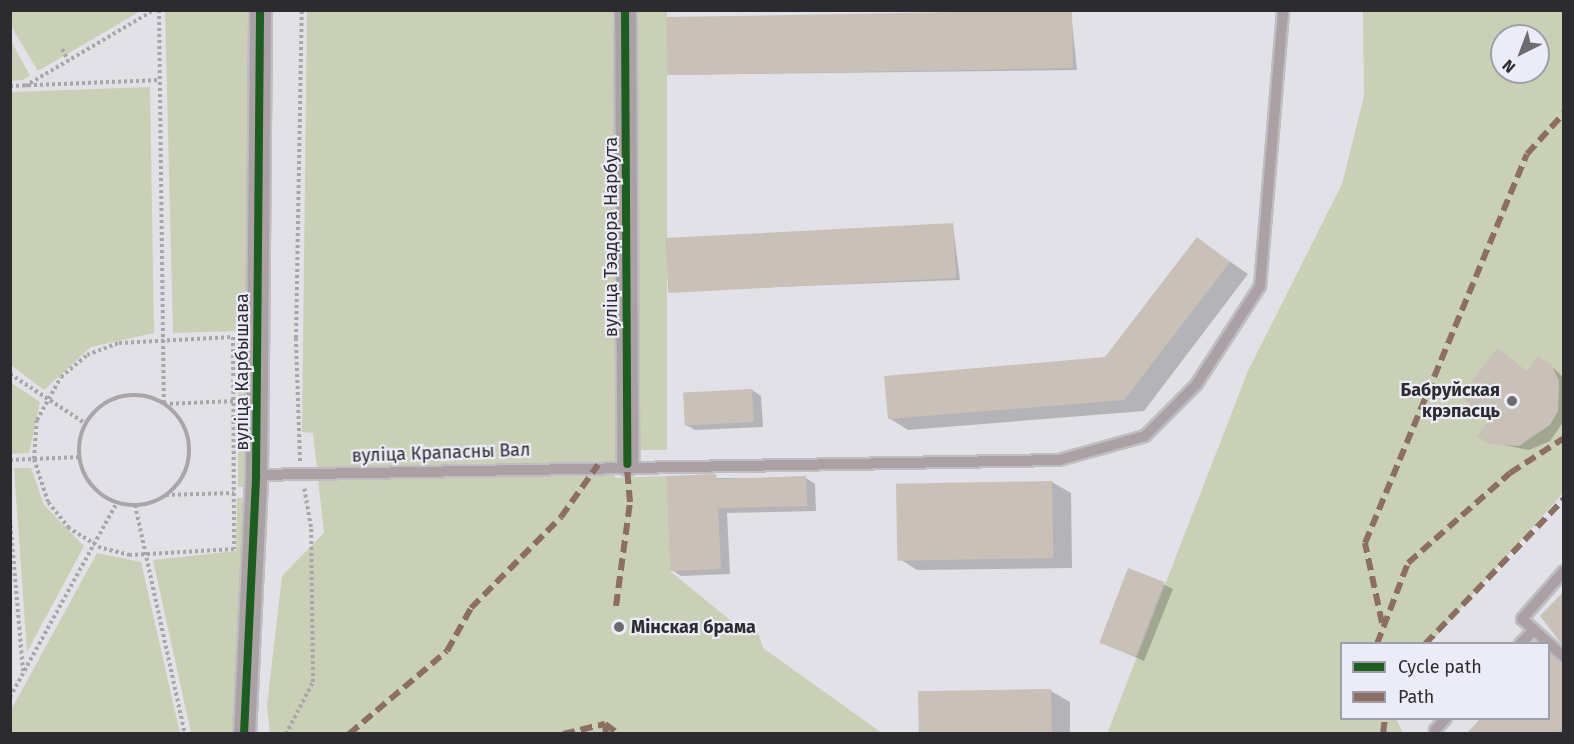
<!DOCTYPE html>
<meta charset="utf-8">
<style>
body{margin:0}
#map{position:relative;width:1574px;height:744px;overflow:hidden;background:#e1e1e7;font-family:"Fira Sans",sans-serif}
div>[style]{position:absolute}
.green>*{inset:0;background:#cad0b6;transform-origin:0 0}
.shadow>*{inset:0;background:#0003}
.building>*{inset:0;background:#c9c1b7;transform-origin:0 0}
.path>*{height:4px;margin-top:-2px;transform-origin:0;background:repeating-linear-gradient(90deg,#aaa5a7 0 3px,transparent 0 6px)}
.path>.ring{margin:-2px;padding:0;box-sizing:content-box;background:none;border:4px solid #aaa5a7;border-radius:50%}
.roads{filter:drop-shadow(2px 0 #bebec2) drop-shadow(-2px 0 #bebec2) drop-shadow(0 2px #bebec2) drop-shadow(0 -2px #bebec2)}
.service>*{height:10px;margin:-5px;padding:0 5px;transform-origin:5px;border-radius:5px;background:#aba0a4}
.minor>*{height:21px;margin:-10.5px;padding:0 10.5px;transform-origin:10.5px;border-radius:10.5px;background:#aba0a4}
.quiet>*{height:6px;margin-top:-3px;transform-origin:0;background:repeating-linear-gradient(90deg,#8d6e63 0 12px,transparent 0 18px)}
.cycleway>*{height:8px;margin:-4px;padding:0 4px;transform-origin:4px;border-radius:4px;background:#1b5e20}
.dots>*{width:16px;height:16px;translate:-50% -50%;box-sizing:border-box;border:3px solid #ebecf7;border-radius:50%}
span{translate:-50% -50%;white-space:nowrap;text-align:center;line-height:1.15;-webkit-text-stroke:4.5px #ebecf7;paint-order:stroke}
.street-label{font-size:18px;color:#2c2c30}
.poi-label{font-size:18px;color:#2c2c30;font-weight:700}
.right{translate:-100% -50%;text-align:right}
.left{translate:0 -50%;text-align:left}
.frame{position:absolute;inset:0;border:12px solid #2c2c30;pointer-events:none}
.legend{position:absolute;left:1340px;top:642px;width:210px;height:78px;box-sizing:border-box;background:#ebecf7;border:2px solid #9f9fa7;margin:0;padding:8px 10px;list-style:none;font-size:18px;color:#2c2c30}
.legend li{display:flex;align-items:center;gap:12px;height:30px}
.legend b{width:30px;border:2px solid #9f9fa7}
.north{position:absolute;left:1490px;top:24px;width:60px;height:60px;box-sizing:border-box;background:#ebecf7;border:2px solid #9f9fa7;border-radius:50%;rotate:222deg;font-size:16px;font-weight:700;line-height:24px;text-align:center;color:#2c2c30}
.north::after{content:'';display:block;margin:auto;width:21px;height:27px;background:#6b6b70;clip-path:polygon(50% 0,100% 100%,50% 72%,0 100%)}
</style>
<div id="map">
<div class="green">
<div style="clip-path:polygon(11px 10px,138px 10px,139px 12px,38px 71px,11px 26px)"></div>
<div style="clip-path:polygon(165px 11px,253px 11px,252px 397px,238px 397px,237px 331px,173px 333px)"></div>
<div style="clip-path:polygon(307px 11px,618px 11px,615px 478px,666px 476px,670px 571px,736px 625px,756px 626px,763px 648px,882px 733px,270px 734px,267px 705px,282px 576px,324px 533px,313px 433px,302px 432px)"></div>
<div style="left:637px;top:11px;width:30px;height:439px"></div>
<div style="clip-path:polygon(evenodd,1363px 11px,1563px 11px,1563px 493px,1430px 643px,1342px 644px,1342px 718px,1396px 719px,1403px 733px,1107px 734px,1248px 371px,1342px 184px,1364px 96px,1363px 11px,1502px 36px,1538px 36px,1538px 72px,1502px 72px,1502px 36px)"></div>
<div style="clip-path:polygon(11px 41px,30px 76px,22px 80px,11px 81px)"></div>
<div style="clip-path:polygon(150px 87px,154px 333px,91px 347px,44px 390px,11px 365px,11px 92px)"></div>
<div style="clip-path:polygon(10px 382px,40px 402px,29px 453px,11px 454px)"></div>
<div style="clip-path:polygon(238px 404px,253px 404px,249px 487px,238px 487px)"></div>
<div style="clip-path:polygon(14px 468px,31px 468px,44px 505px,84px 546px,27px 652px)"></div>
<div style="clip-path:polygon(237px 498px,250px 498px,238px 733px,191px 733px,153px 560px,236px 551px)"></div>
<div style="clip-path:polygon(97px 553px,141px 562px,180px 733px,11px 733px,11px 710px)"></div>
</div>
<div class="shadow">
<div style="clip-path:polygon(1071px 12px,1077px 70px,670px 75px)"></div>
<div style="clip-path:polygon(953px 225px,960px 280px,669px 291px)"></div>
<div style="clip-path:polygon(1197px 239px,1248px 274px,1144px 411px,908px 430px,889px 418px,1106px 359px)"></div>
<div style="clip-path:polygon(1548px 363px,1564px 378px,1564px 421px,1550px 441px,1529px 450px,1490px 442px,1528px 372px)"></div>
<div style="clip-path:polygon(752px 390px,761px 396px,763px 427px,695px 430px,686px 425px)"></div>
<div style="clip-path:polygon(667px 478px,806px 478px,815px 484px,816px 511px,727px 513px,730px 574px,681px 576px,672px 570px)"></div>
<div style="clip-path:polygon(1052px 482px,1071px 493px,1072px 568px,917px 570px,898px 558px)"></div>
<div style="clip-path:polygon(1163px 584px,1173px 589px,1144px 661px,1100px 642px)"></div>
<div style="clip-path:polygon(1564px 594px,1564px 637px,1542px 616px)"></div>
<div style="clip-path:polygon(1548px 655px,1564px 665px,1564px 734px,1468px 734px,1548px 718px)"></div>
<div style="clip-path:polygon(1051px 691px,1070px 702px,1070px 734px,920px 734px)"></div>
</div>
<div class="building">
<div style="left:1072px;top:10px;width:58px;height:406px;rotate:89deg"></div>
<div style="left:953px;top:223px;width:55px;height:288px;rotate:87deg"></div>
<div style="clip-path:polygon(1197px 237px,1230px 262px,1124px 400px,888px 419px,884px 376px,1105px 357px)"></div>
<div style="clip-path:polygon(1497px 348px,1527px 371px,1538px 356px,1551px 364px,1559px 381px,1558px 411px,1550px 425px,1519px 446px,1489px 444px,1477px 436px,1490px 419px,1460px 397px)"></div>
<div style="left:752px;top:389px;width:33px;height:69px;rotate:87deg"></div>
<div style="clip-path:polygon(716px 474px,717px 479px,806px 476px,807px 506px,718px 508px,721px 569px,670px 571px,666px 476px)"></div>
<div style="left:1052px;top:481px;width:77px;height:156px;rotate:89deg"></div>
<div style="left:1128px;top:568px;width:39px;height:80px;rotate:21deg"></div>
<div style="clip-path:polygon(1563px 592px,1563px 646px,1540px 616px)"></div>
<div style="clip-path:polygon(1548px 653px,1563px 664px,1563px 727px,1556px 734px,1466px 734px,1481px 718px,1548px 718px)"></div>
<div style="left:1051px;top:689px;width:45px;height:133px;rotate:89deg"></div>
</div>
<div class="path">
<div style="left:159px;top:10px;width:394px;rotate:89.3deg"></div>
<div style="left:164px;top:404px;width:71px;rotate:-2.4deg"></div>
<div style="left:62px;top:49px;width:13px;rotate:61deg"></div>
<div style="left:10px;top:86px;width:150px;rotate:-2.3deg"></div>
<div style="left:25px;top:86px;width:150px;rotate:-30.5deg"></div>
<div style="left:233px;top:337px;width:212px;rotate:89.7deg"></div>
<div style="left:234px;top:549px;width:104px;rotate:176.7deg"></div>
<div style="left:130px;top:555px;width:30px;rotate:-166deg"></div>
<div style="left:101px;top:548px;width:38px;rotate:-148deg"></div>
<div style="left:69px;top:528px;width:33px;rotate:-129deg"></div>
<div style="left:48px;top:502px;width:45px;rotate:-108deg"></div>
<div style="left:34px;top:459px;width:39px;rotate:-86deg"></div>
<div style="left:37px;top:420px;width:49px;rotate:-60.8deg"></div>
<div style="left:61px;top:377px;width:34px;rotate:-40deg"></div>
<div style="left:87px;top:355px;width:34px;rotate:-21deg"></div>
<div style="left:119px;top:343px;width:114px;rotate:-3deg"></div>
<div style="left:10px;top:374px;width:91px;rotate:33.3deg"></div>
<div class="ring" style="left:79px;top:395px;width:106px;height:106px"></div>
<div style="left:10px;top:460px;width:70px;rotate:-2.5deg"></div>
<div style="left:300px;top:461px;width:123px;rotate:-91.9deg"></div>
<div style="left:296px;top:338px;width:328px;rotate:-89deg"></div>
<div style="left:166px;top:495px;width:68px;rotate:-1.7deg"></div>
<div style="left:135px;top:505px;width:234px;rotate:77.7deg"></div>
<div style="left:10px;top:519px;width:153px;rotate:85.1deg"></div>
<div style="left:10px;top:697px;width:222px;rotate:-61.2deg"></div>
<div style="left:286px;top:734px;width:59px;rotate:-62.6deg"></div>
<div style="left:313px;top:682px;width:155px;rotate:-90.7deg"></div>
<div style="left:311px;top:527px;width:41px;rotate:-99.9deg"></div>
</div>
<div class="roads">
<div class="service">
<div style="left:256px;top:475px;width:803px;rotate:-1.07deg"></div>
<div style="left:1059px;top:460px;width:89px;rotate:-15.6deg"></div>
<div style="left:1145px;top:436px;width:72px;rotate:-45deg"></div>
<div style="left:1196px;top:385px;width:118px;rotate:-57.1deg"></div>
<div style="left:1260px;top:286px;width:277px;rotate:-85.2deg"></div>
<div style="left:1564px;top:571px;width:64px;rotate:131.2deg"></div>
<div style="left:1522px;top:619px;width:57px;rotate:42.1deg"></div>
<div style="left:1520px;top:644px;width:20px;rotate:-45deg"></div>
<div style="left:1435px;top:730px;width:16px;rotate:-47deg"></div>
</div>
<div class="minor">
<div style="left:625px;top:10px;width:454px;rotate:89.7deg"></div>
<div style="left:244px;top:734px;width:259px;rotate:-87.3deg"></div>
<div style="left:256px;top:475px;width:465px;rotate:-89.5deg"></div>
</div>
</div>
<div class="quiet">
<div style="left:616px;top:606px;width:105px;rotate:-82.3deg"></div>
<div style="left:630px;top:502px;width:38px;rotate:-95deg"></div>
<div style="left:1382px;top:623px;width:82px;rotate:-102deg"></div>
<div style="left:1365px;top:543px;width:421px;rotate:-67.4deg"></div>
<div style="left:1527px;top:154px;width:55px;rotate:-47.9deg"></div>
<div style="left:1377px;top:644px;width:87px;rotate:-69.1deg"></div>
<div style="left:1408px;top:563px;width:136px;rotate:-41.4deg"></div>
<div style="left:1510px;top:473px;width:64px;rotate:-32.9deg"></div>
<div style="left:1425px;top:644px;width:201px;rotate:-46.2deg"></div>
<div style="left:605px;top:724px;width:17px;rotate:36deg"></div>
<div style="left:349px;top:734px;width:128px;rotate:-40.3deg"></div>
<div style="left:447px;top:651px;width:49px;rotate:-60.8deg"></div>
<div style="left:471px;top:608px;width:128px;rotate:-45.3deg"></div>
<div style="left:561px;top:517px;width:64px;rotate:-54.6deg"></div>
<div style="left:563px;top:734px;width:43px;rotate:-13.4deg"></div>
<div style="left:605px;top:724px;width:10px;rotate:84deg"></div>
<div style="left:1383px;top:734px;width:16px;rotate:-83deg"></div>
</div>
<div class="cycleway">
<div style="left:625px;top:10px;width:454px;rotate:89.7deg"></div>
<div style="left:244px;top:734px;width:259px;rotate:-87.3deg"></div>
<div style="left:256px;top:475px;width:465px;rotate:-89.5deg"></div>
</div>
<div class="dots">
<div style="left:1512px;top:401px;background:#6b6b70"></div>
<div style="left:619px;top:627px;background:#6b6b70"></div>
</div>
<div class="street-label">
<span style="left:611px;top:237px;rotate:-90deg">вуліца Тэадора Нарбута</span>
<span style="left:242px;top:372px;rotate:-90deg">вуліца Карбышава</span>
<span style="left:441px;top:453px;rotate:-2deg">вуліца Крапасны Вал</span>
</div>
<div class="poi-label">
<span class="right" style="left:1500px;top:401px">Бабруйская<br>крэпасць</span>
<span class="left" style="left:631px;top:627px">Мінская брама</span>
</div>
<div class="frame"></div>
<ul class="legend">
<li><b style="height:8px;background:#1b5e20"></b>Cycle path</li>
<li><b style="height:8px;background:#8d6e63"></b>Path</li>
</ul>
<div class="north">N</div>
</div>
